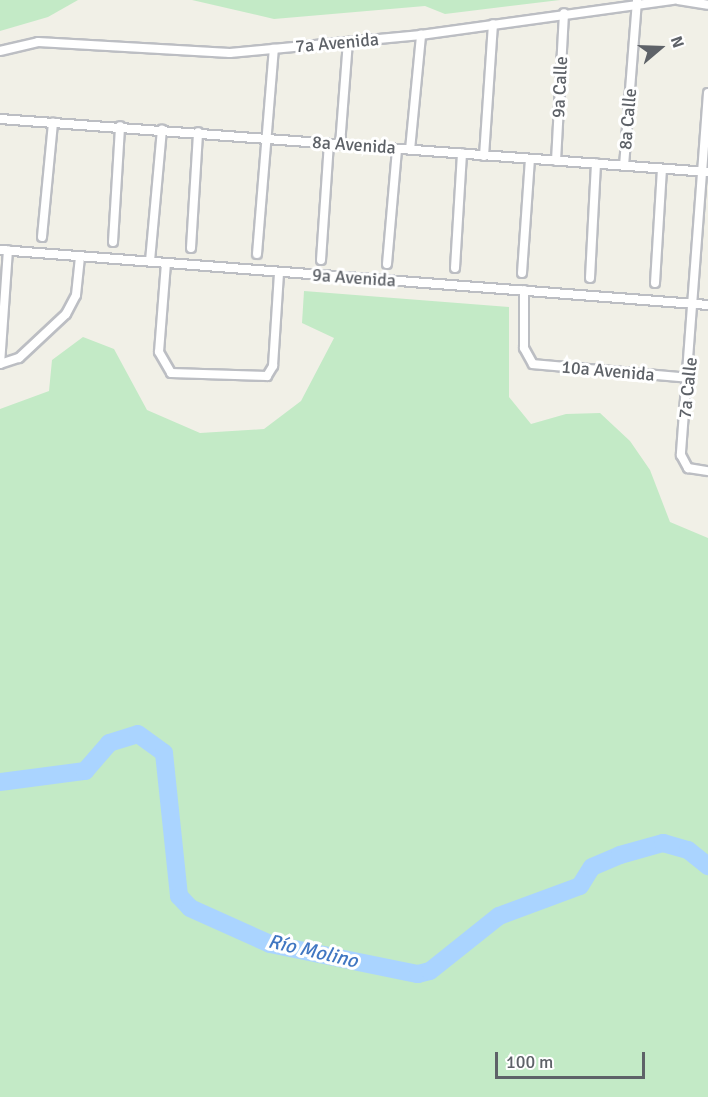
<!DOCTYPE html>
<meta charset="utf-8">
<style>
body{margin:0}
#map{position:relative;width:708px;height:1097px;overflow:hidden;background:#f1f0e7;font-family:Signika,sans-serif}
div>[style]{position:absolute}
.green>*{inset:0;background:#c3eac6}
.river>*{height:18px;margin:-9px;padding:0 9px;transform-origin:9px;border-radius:9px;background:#aad4ff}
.roads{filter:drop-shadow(2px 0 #bcbec3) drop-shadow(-2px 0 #bcbec3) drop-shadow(0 2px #bcbec3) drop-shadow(0 -2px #bcbec3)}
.minor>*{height:8px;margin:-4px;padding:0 4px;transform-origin:4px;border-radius:4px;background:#fff}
span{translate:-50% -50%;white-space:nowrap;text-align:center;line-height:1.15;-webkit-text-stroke:6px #fff;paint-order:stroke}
.street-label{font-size:18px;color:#5e6268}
.water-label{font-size:20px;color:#4177c2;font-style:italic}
.north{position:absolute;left:630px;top:18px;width:60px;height:60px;-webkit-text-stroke:4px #fff;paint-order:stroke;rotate:71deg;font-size:16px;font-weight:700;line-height:24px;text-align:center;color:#5e6268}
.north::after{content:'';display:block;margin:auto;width:21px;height:27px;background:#5e6268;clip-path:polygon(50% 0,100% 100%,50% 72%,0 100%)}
.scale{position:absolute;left:495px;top:1052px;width:150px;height:27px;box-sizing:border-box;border:3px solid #5e6268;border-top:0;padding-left:8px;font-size:18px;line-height:21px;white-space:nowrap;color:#5e6268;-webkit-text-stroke:4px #fff;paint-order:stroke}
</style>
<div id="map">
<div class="green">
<div style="clip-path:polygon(0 0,78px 0,48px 17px,0 31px)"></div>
<div style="clip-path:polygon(192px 0,560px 0,445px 14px,425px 6px,274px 19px)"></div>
<div style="clip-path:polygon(304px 291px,509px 307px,509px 397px,531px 424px,566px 414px,600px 413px,630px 441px,650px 470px,670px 522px,708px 538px,708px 1097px,0 1097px,0 409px,49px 391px,52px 360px,83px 337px,114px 349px,147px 410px,200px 433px,264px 429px,301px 401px,334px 338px,302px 323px)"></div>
</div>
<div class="river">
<div style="left:0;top:782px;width:86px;rotate:-7.4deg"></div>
<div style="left:85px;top:771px;width:37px;rotate:-49deg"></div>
<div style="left:109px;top:743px;width:30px;rotate:-17deg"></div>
<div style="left:138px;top:734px;width:32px;rotate:36deg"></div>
<div style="left:164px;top:753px;width:144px;rotate:84deg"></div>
<div style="left:179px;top:896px;width:16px;rotate:47deg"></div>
<div style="left:190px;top:908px;width:88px;rotate:24.2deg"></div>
<div style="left:270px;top:944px;width:151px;rotate:11.5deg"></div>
<div style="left:418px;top:974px;width:12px;rotate:-14deg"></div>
<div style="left:430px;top:971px;width:88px;rotate:-38.6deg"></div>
<div style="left:499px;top:916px;width:86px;rotate:-20.3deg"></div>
<div style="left:580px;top:886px;width:22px;rotate:-58deg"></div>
<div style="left:592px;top:867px;width:30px;rotate:-23deg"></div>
<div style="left:620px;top:855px;width:45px;rotate:-15.6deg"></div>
<div style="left:663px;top:843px;width:26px;rotate:16deg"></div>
<div style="left:688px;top:850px;width:26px;rotate:39deg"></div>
</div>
<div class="roads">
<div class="minor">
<div style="left:678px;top:0;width:30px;rotate:9deg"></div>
<div style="left:0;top:51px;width:39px;rotate:-13deg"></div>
<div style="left:38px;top:42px;width:192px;rotate:3.3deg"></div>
<div style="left:230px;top:53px;width:192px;rotate:-5.4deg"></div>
<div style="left:421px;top:35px;width:255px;rotate:-7.9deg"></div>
<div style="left:708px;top:93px;width:363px;rotate:94.3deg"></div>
<div style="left:681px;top:455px;width:15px;rotate:62deg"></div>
<div style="left:688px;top:468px;width:20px;rotate:9deg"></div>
<div style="left:0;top:119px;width:710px;rotate:4.28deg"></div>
<div style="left:340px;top:145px;width:103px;rotate:-85.6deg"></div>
<div style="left:410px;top:150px;width:116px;rotate:-84.5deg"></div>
<div style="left:484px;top:156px;width:132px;rotate:-86.1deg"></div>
<div style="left:556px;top:161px;width:148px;rotate:-86.9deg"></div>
<div style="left:624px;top:166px;width:166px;rotate:-85.5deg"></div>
<div style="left:42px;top:237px;width:115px;rotate:-84.5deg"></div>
<div style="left:113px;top:242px;width:116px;rotate:-86.5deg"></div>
<div style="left:191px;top:248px;width:116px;rotate:-86.5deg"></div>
<div style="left:0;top:250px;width:710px;rotate:4.44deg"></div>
<div style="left:257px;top:254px;width:206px;rotate:-85.3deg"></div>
<div style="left:321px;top:260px;width:116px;rotate:-86.1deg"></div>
<div style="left:150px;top:261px;width:132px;rotate:-84.8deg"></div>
<div style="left:166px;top:263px;width:89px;rotate:94.5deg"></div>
<div style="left:159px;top:352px;width:24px;rotate:60deg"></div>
<div style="left:171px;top:373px;width:96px;rotate:1.8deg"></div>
<div style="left:267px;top:376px;width:12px;rotate:-59deg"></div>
<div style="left:273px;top:366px;width:94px;rotate:-86.3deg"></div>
<div style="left:387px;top:264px;width:115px;rotate:-85deg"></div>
<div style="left:455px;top:268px;width:115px;rotate:-86.5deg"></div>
<div style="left:522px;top:273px;width:114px;rotate:-86deg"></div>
<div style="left:590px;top:278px;width:115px;rotate:-87deg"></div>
<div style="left:655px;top:283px;width:114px;rotate:-86.5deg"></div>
<div style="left:524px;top:290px;width:58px;rotate:90deg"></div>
<div style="left:524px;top:348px;width:18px;rotate:61deg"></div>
<div style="left:533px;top:364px;width:157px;rotate:5.1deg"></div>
<div style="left:0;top:364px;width:20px;rotate:-18deg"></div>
<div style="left:19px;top:358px;width:64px;rotate:-43.1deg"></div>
<div style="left:66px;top:314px;width:21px;rotate:-62deg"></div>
<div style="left:76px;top:295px;width:39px;rotate:-84deg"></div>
<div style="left:0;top:364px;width:114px;rotate:-86deg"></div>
</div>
</div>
<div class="street-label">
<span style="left:337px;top:43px;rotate:-5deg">7a Avenida</span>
<span style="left:560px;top:87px;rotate:-87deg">9a Calle</span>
<span style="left:628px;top:119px;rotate:-85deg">8a Calle</span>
<span style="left:354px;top:145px;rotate:4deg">8a Avenida</span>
<span style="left:354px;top:278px;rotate:4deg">9a Avenida</span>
<span style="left:608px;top:371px;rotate:5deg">10a Avenida</span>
<span style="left:688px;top:388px;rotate:-84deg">7a Calle</span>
</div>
<div class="water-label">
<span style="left:313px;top:951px;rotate:13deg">Río Molino</span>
</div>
<div class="north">N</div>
<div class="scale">100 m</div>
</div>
